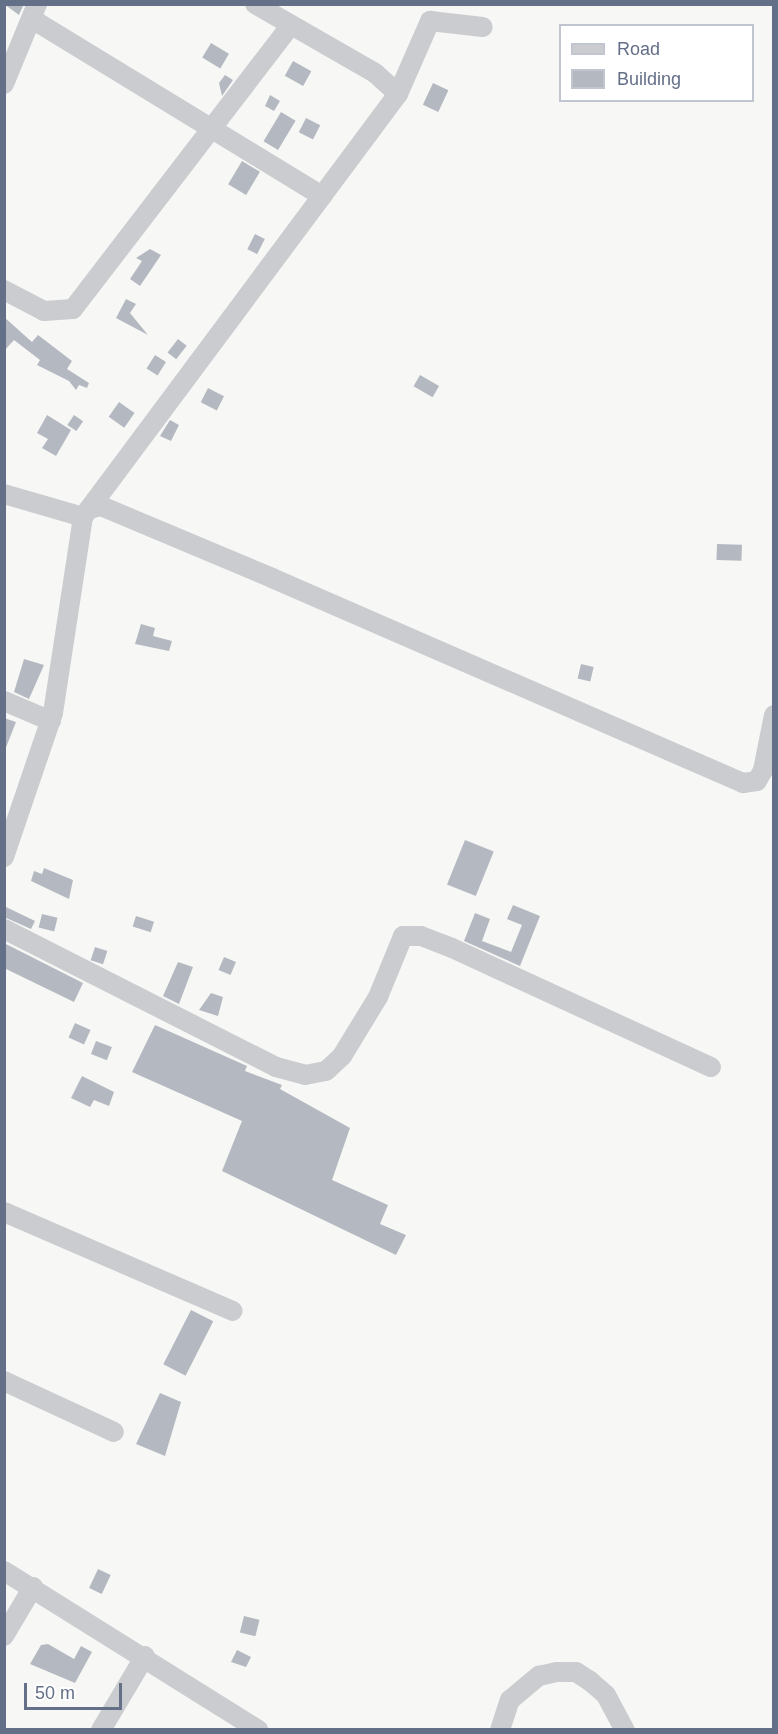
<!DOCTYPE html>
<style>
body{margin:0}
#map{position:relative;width:778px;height:1734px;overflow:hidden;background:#f7f8f5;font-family:Arial,sans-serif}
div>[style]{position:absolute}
.building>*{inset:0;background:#b4b9c1;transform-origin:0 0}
.minor>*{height:20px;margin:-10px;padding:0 10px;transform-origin:10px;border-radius:10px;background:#caccd0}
span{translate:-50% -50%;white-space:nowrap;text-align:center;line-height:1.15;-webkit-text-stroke:6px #fff;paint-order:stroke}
.frame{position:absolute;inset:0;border:6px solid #646f88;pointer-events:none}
.legend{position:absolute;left:559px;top:24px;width:195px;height:78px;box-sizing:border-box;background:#fff;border:2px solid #c1c5cf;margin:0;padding:8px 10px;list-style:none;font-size:18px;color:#646f88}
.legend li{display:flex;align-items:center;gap:12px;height:30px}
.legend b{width:30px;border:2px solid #c1c5cf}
.scale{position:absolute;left:24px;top:1683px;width:98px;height:27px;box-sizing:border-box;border:3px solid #646f88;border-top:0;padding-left:8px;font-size:18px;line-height:21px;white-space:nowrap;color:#646f88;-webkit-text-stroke:4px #fff;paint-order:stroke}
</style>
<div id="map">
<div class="building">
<div style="clip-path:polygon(4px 4px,20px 4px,23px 6px,19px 15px)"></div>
<div style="left:211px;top:43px;width:21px;height:17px;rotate:31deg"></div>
<div style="left:293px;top:61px;width:21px;height:17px;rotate:29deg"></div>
<div style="clip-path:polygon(225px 75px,233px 80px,222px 96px,219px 83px)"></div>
<div style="left:433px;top:83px;width:17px;height:24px;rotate:25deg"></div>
<div style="clip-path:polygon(270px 95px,280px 101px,274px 111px,265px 106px)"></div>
<div style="left:281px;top:112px;width:17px;height:34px;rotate:31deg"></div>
<div style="left:306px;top:118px;width:16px;height:16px;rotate:27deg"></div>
<div style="left:242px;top:161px;width:21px;height:27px;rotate:31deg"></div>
<div style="left:255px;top:234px;width:11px;height:17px;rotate:27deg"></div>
<div style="clip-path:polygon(150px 249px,161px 255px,140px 286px,130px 279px,142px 261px,136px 258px)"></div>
<div style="clip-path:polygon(126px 299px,136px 304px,130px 313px,148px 335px,116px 318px)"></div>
<div style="clip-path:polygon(4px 317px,32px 342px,38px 335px,72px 361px,67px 369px,89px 383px,87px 388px,79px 385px,76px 390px,69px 381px,37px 365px,40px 360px,14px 340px,4px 351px)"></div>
<div style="left:178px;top:339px;width:11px;height:17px;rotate:38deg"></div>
<div style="left:155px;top:355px;width:13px;height:16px;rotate:32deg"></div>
<div style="left:420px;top:375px;width:22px;height:13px;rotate:30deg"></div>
<div style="left:208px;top:388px;width:18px;height:16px;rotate:27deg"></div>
<div style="left:119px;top:402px;width:19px;height:18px;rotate:35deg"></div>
<div style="clip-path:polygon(47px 415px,71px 430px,56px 456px,42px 448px,48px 439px,37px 433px)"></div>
<div style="left:74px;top:415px;width:11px;height:12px;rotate:34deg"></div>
<div style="clip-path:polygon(170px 420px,179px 425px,171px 441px,160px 436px)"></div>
<div style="left:717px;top:544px;width:25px;height:16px;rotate:2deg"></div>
<div style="clip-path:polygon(141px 624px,155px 628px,153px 636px,172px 641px,169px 651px,135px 644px)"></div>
<div style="clip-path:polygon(24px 659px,44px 665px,29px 699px,14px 692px)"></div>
<div style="left:581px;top:664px;width:13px;height:15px;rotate:13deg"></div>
<div style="clip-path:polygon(4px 718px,16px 722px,5px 750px,4px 750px)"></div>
<div style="left:465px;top:840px;width:31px;height:48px;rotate:22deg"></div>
<div style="clip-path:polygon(44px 868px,73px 880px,69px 899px,31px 881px,34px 871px,42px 874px)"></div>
<div style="clip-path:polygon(513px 905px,540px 916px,520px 966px,464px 941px,475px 913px,490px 919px,482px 941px,511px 952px,522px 925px,507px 919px)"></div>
<div style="clip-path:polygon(4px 906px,35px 921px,31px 929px,4px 917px)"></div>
<div style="left:42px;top:914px;width:16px;height:14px;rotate:14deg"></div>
<div style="left:136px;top:916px;width:19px;height:11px;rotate:18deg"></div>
<div style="clip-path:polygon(4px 943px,83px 983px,74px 1002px,4px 968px)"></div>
<div style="left:95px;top:947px;width:13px;height:14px;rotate:18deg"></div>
<div style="left:224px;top:957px;width:13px;height:14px;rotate:23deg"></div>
<div style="clip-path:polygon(178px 962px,193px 967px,179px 1004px,163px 996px)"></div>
<div style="clip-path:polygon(211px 993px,223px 997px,218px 1016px,199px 1010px)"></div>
<div style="left:75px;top:1023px;width:17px;height:16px;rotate:24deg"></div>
<div style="clip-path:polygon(155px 1025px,247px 1066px,245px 1071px,282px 1085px,280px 1089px,350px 1128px,332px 1180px,388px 1205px,380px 1224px,406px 1235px,396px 1255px,222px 1171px,242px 1121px,132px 1072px)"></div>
<div style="left:96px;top:1041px;width:17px;height:14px;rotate:21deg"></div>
<div style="clip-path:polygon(82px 1076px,114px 1092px,109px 1106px,94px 1100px,90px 1107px,71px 1098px)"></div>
<div style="left:191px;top:1310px;width:25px;height:61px;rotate:27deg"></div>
<div style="clip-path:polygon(160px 1393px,181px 1402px,165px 1456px,136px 1444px)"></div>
<div style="left:98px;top:1569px;width:14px;height:21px;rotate:25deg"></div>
<div style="left:244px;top:1616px;width:16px;height:17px;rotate:14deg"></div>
<div style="clip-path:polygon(48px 1644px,74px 1659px,81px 1646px,92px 1652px,75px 1683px,30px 1664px,41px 1645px)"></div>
<div style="clip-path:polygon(237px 1650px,251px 1657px,246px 1667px,231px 1662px)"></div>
</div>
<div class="minor">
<div style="left:255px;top:4px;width:138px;rotate:29.9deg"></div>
<div style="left:375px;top:73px;width:31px;rotate:42deg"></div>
<div style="left:32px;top:19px;width:340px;rotate:31.4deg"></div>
<div style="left:4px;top:84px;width:87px;rotate:-67.6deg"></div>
<div style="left:4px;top:290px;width:45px;rotate:27.7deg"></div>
<div style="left:44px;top:311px;width:29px;rotate:-4deg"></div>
<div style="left:73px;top:309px;width:358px;rotate:-52.5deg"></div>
<div style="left:4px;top:494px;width:82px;rotate:16.2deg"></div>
<div style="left:83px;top:517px;width:527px;rotate:-53.33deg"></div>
<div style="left:398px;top:94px;width:80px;rotate:-66.3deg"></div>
<div style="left:430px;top:21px;width:53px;rotate:6.5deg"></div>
<div style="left:89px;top:509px;width:12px;rotate:-14deg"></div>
<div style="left:101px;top:506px;width:186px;rotate:22.8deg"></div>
<div style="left:272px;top:578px;width:514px;rotate:23.52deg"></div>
<div style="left:743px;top:783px;width:14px;rotate:-8deg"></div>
<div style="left:757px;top:781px;width:13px;rotate:-61deg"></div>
<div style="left:763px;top:770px;width:56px;rotate:-78.7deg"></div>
<div style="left:4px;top:701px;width:51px;rotate:23.1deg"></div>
<div style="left:4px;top:857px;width:152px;rotate:-71.2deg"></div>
<div style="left:53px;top:713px;width:198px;rotate:-81.3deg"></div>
<div style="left:4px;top:929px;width:305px;rotate:26.9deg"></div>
<div style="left:276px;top:1067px;width:30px;rotate:15deg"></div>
<div style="left:305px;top:1075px;width:21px;rotate:-11deg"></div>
<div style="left:326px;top:1071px;width:22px;rotate:-43deg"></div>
<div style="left:342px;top:1056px;width:69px;rotate:-58.6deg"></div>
<div style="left:378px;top:997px;width:66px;rotate:-67.7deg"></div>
<div style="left:403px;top:936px;width:18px"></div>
<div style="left:421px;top:936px;width:33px;rotate:21deg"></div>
<div style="left:452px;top:948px;width:285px;rotate:24.7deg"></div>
<div style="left:4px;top:1212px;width:249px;rotate:23.4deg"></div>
<div style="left:4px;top:1381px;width:121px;rotate:24.9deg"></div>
<div style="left:4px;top:1571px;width:300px;rotate:32deg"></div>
<div style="left:4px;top:1636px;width:57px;rotate:-59.4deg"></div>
<div style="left:101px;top:1730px;width:86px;rotate:-59.3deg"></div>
<div style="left:500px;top:1730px;width:32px;rotate:-72deg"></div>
<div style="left:510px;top:1700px;width:38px;rotate:-40deg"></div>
<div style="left:539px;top:1676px;width:18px;rotate:-13deg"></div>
<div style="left:557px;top:1672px;width:19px"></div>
<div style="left:576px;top:1672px;width:17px;rotate:33deg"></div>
<div style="left:590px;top:1681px;width:21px;rotate:41deg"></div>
<div style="left:606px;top:1695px;width:40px;rotate:62deg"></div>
</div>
<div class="frame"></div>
<ul class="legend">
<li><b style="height:8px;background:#caccd0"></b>Road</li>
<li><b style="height:16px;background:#b4b9c1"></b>Building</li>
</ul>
<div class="scale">50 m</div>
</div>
